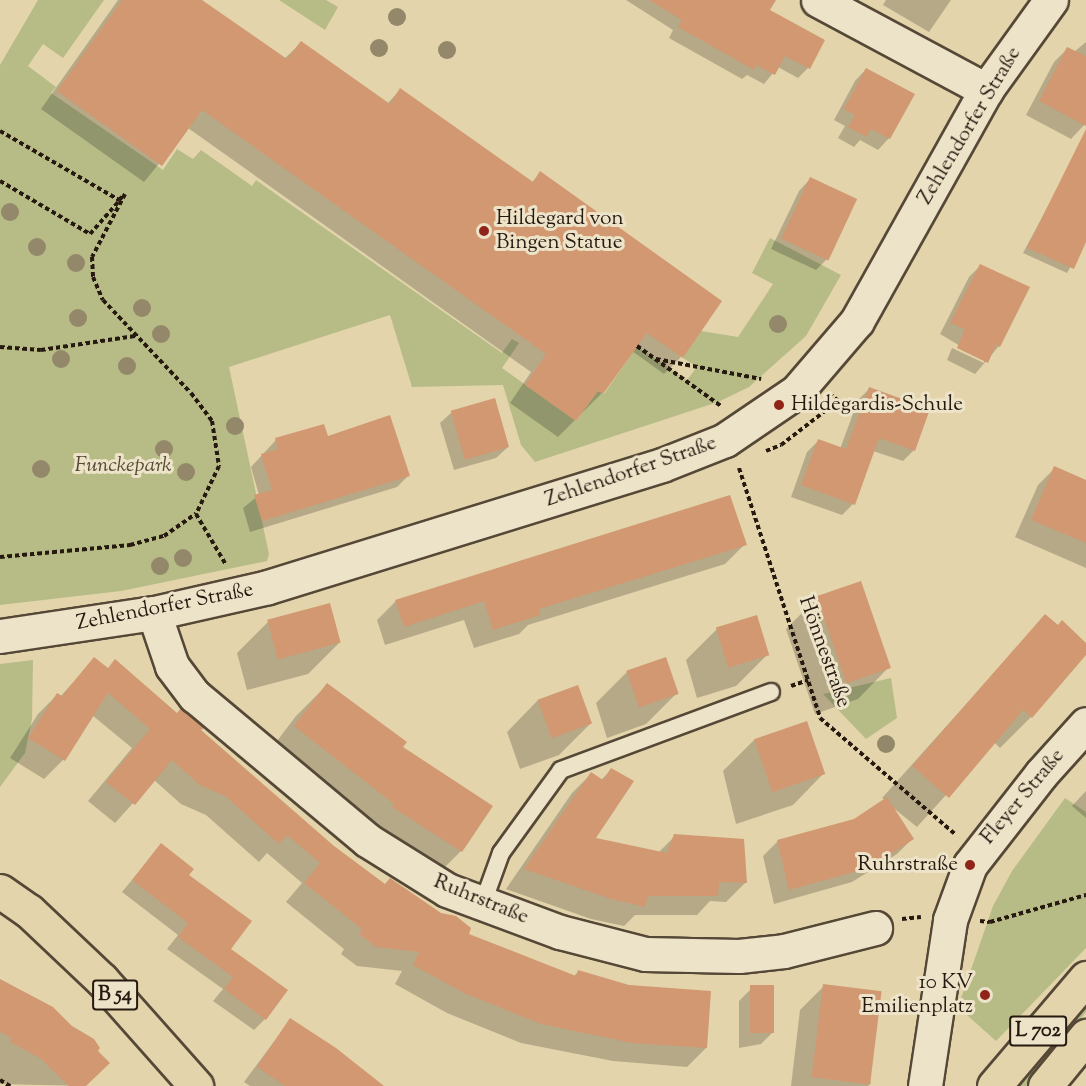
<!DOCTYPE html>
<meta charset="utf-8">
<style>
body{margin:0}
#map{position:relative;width:1086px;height:1086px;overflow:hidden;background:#e3d4ab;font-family:"Sorts Mill Goudy",serif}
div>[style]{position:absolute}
.green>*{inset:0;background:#b7bc87}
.shadow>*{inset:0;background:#0003}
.building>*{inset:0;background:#d19871;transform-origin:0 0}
.path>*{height:4px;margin-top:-2px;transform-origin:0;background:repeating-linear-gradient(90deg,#261910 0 4.5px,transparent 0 7.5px)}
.roads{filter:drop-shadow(2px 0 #554837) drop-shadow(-2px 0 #554837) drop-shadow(0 2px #554837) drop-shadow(0 -2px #554837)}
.lane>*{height:16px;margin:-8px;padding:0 8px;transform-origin:8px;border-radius:8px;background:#ede3c8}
.street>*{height:33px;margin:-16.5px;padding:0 16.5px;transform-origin:16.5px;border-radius:16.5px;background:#ede3c8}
.primary>*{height:33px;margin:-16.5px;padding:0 16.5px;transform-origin:16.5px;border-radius:16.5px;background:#e3d4ab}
.trees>*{width:18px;height:18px;margin:-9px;border-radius:50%;background:#93886a}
.dots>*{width:16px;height:16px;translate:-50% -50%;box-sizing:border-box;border:3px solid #ede3c8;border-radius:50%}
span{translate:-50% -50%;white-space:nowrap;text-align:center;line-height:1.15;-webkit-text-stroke:6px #ede3c8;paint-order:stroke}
.shield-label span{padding:2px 4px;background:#ede3c8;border:2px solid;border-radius:4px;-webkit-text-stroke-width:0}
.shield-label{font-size:20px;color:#261910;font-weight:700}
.street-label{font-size:21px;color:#261910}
.poi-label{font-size:21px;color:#261910}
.left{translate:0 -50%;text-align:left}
.right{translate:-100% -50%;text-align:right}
.park-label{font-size:21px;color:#524a34;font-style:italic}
</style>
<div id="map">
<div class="green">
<div style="clip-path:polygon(38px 0,104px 0,63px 58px,43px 44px,28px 66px,56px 87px,51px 93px,163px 170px,177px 149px,193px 159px,201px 150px,252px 186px,256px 180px,502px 353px,512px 339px,519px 343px,502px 368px,576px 421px,598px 391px,604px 394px,637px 346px,687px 380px,697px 367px,683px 358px,701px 331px,738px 337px,773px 284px,752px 273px,770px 238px,841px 275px,806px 336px,749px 387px,718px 402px,535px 462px,521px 445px,503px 385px,412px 387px,390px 315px,229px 367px,269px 554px,267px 561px,121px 591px,0 605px,0 65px)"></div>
<div style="clip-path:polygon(279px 0,326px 0,338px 7px,325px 30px)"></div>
<div style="clip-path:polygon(33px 660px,32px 719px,25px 753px,0 787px,0 664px)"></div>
<div style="clip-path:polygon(891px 678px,897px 718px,866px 739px,823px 694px)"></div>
<div style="clip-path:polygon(1065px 798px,1086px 812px,1086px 948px,996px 1041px,958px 1007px,993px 906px,1012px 871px)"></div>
<div style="clip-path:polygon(1086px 1002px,1086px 1012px,1027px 1086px,1016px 1086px)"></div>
</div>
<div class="shadow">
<div style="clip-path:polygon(118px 0,200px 0,284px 59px,301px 43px,387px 104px,400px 90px,531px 183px,541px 173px,681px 357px,664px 374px,632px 351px,602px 393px,558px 437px,510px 403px,531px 372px,188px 128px,144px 182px,41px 109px)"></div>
<div style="clip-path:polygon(626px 0,750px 0,808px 68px,798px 78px,778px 67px,764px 84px,747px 75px,742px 79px,669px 38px,673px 30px)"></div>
<div style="clip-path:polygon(886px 0,951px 0,929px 32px,883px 5px)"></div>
<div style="clip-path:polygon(1086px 42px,1086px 123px,1071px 139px,1026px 115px,1054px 62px,1068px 48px,1074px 52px)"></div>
<div style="clip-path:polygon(866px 69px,889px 138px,878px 150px,860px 140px,854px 147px,838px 138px,845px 126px,834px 120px,855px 81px)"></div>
<div style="clip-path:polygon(1071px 163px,1086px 170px,1086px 239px,1067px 273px,1023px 253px)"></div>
<div style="clip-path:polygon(810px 179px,827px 259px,816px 270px,771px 249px,799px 191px)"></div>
<div style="clip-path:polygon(980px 266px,999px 346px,975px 374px,947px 360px,952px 348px,984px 363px,984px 360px,940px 334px,969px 277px)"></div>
<div style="clip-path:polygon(869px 389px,914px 450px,903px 461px,873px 451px,853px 504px,842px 515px,791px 497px,807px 452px,818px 441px,840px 449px,858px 400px)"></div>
<div style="clip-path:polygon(452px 412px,508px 447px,496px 458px,454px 470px,440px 423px)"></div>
<div style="clip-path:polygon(327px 438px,408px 476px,397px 487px,250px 532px,243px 508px,259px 495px,251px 467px,276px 440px)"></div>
<div style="clip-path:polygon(1055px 468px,1086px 482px,1086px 568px,1015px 537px,1038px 485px)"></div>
<div style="clip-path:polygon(745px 544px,725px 564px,528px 625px,519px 634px,474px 648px,464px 620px,385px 645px,377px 620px,396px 601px)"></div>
<div style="clip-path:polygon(817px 598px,889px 667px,858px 699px,815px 714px,786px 629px)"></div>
<div style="clip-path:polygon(1045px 616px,1086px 645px,1086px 653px,1031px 717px,1000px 748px,994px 742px,917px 827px,891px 806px,912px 839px,897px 854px,852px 882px,774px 904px,763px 856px,778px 841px,854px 821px,885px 800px,882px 798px)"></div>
<div style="clip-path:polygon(268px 622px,339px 643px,308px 674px,247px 690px,237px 653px)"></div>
<div style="clip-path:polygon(717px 629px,767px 655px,736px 686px,697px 698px,686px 660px)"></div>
<div style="clip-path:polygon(94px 659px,199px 731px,333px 847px,385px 885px,467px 934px,573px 977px,578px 972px,706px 1048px,687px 1067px,613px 1061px,521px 1043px,447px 1013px,395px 984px,402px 971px,357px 966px,341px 954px,344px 949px,286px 902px,302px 883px,267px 853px,259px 862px,206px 815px,181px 804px,154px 780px,115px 823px,88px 801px,132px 748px,92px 715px,63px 760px,44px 779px,10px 758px,38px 714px,57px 695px,60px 697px)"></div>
<div style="clip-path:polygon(627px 672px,677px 693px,646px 724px,607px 738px,596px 703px)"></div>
<div style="clip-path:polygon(327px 685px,401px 748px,491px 806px,461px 851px,430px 882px,264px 758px,296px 716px)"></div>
<div style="clip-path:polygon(538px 700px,590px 724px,559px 755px,520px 769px,507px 732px)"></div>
<div style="clip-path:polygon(806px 722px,824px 773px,793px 805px,736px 824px,723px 771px,754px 740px)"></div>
<div style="clip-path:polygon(611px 770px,593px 839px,658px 853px,675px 836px,746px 882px,726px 902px,710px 901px,697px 915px,635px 915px,624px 926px,591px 919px,506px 889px,572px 793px,591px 774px,601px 780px)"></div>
<div style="clip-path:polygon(1086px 791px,1086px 818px,1072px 806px)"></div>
<div style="clip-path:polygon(161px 845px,187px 875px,265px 1019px,254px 1030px,213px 1001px,223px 989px,167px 949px,178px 935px,122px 892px)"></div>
<div style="clip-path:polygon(0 980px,71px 1027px,85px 1086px,0 1084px)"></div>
<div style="clip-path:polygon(824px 986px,871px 1083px,868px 1086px,791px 1086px,800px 1010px)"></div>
<div style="clip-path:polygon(751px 989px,773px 1032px,761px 1044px,739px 1048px,739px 1001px)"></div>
<div style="clip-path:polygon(290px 1020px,381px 1086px,250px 1086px,244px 1082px)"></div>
</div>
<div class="building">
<div style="clip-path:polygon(122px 0,202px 0,287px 59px,301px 41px,390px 104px,400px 88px,533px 182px,540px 171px,722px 301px,683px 358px,647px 333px,603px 394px,598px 391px,576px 421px,525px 385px,546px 354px,202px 110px,162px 166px,57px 91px)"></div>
<div style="clip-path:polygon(649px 0,776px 0,770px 10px,825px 40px,810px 69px,785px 56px,775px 75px,756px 65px,754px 70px,678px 27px,682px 20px)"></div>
<div style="clip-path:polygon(1067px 47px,1086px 56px,1086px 126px,1039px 101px)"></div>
<div style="clip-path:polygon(866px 68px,915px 94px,890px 139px,871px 129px,866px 137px,848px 127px,855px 115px,844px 109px)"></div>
<div style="clip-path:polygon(1086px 129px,1086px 242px,1074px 269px,1027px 248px)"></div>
<div style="left:810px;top:177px;width:52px;height:68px;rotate:25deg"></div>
<div style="clip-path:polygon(980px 264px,1030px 287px,1000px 347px,996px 345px,988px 363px,957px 348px,965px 329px,950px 323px)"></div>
<div style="clip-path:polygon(869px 387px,930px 409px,915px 451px,879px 438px,855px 505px,801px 485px,818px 439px,846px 449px)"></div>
<div style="left:495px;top:398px;width:51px;height:46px;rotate:74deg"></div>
<div style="clip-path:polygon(390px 415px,410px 476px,262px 521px,254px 495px,272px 490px,261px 454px,278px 449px,275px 438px,324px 424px,328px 436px)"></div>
<div style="clip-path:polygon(1054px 466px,1086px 480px,1086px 543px,1031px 520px)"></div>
<div style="clip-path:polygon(730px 495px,747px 545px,539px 609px,540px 615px,493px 630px,484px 601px,404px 627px,395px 600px)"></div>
<div style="left:861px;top:581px;width:92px;height:47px;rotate:71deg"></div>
<div style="left:330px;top:603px;width:41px;height:65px;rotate:75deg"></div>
<div style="clip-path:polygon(1045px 614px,1058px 625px,1062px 620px,1086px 643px,1086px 655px,1032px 718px,1023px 710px,949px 798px,912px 766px)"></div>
<div style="left:757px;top:615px;width:42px;height:43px;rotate:73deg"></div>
<div style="clip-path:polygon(94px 657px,108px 668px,115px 659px,177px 713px,181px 708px,204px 728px,201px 730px,334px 846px,385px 884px,390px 878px,441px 913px,456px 916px,471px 928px,469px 934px,576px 976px,578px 970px,629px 985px,711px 991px,707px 1048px,632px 1043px,541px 1024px,466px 994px,413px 965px,419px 952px,376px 947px,359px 934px,362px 929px,304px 883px,320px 863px,287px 835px,279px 844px,225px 796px,200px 785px,172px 760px,135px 805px,106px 782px,150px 729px,108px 693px,65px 761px,28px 738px,57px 693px,62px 696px)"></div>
<div style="left:666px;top:657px;width:39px;height:42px;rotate:71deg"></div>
<div style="clip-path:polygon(327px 683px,407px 742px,403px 747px,493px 806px,462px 852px,392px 807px,394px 804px,294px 726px)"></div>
<div style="left:578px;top:685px;width:41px;height:43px;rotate:70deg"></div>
<div style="left:807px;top:721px;width:56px;height:56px;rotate:71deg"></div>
<div style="clip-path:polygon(611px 768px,634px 781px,596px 838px,667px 853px,674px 834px,744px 839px,747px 883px,719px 882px,718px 896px,648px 896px,645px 907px,611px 899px,524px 869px,591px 772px,603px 780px)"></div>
<div style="clip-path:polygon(887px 797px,914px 839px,869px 868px,789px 890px,777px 840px,854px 819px)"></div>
<div style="clip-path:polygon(161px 843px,194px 869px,189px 875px,252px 921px,231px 949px,288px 990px,266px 1020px,224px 989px,233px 977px,178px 937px,188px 923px,132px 880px)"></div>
<div style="clip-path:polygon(0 979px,53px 1007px,72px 1026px,94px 1039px,100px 1048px,98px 1051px,110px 1063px,86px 1086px,69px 1086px,40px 1058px,10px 1042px,11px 1038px,0 1032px)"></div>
<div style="left:823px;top:984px;width:59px;height:94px;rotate:7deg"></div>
<div style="left:774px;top:985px;width:48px;height:24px;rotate:90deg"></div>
<div style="clip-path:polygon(290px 1018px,336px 1048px,384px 1086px,285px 1086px,257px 1067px)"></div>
</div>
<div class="path">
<div style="left:0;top:131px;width:138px;rotate:30.1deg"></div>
<div style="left:119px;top:200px;width:8px;rotate:-45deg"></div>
<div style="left:125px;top:194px;width:71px;rotate:117.6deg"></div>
<div style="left:92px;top:257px;width:20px;rotate:87deg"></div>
<div style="left:93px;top:277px;width:25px;rotate:67deg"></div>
<div style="left:103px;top:300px;width:128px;rotate:46.6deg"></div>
<div style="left:191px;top:393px;width:35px;rotate:53deg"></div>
<div style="left:212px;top:421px;width:46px;rotate:81.2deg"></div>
<div style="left:219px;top:466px;width:53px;rotate:115.6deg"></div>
<div style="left:196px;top:514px;width:59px;rotate:59.5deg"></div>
<div style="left:0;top:181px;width:104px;rotate:30.5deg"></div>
<div style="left:90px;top:234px;width:45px;rotate:-48.6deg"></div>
<div style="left:637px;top:346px;width:103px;rotate:35.5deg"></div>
<div style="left:0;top:347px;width:41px;rotate:4.2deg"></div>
<div style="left:41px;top:350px;width:95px;rotate:-8.5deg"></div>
<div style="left:656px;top:359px;width:107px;rotate:10.8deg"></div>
<div style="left:766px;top:451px;width:16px;rotate:-22deg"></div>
<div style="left:781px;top:445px;width:72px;rotate:-37.7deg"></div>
<div style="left:838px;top:401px;width:8px;rotate:-135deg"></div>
<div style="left:739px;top:468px;width:263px;rotate:72deg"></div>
<div style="left:820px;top:718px;width:178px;rotate:40.7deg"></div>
<div style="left:0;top:557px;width:131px;rotate:-5.3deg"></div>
<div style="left:130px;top:545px;width:35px;rotate:-15deg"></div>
<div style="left:164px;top:536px;width:39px;rotate:-35deg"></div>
<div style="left:791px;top:686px;width:18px;rotate:-19deg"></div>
<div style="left:902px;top:919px;width:19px;rotate:-6deg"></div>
<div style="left:980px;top:921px;width:10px;rotate:6deg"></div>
<div style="left:990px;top:922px;width:100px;rotate:-15.7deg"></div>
<div style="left:0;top:1080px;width:12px;rotate:31deg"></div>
</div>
<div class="roads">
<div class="lane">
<div style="left:484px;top:900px;width:50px;rotate:-70.1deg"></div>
<div style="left:501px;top:853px;width:102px;rotate:-54.1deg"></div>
<div style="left:561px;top:770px;width:224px;rotate:-20.4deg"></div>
</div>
<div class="street">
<div style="left:818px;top:0;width:191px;rotate:28.2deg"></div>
<div style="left:154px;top:613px;width:56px;rotate:71.2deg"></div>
<div style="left:172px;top:666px;width:38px;rotate:53deg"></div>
<div style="left:195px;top:696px;width:224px;rotate:39.9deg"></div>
<div style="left:367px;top:840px;width:94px;rotate:32deg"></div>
<div style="left:447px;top:890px;width:121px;rotate:20.4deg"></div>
<div style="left:560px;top:932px;width:88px;rotate:14.5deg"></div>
<div style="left:645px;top:954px;width:94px;rotate:1.2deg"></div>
<div style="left:739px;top:956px;width:45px;rotate:-6.3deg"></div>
<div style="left:784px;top:951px;width:94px;rotate:-14.2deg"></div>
<div style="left:0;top:636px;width:156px;rotate:-8.5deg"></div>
<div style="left:154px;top:613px;width:117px;rotate:-12.8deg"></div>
<div style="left:268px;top:587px;width:412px;rotate:-17.2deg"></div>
<div style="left:662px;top:465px;width:68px;rotate:-21.6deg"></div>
<div style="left:725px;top:440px;width:87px;rotate:-34.2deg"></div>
<div style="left:797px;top:391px;width:92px;rotate:-49.4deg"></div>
<div style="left:857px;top:321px;width:265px;rotate:-60.8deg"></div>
<div style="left:986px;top:90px;width:111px;rotate:-54.2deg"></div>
<div style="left:925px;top:1086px;width:168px;rotate:-81.4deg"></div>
<div style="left:950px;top:920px;width:59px;rotate:-70deg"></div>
<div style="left:970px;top:865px;width:115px;rotate:-52deg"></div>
<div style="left:1041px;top:774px;width:67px;rotate:-48deg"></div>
</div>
<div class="primary">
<div style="left:0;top:891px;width:35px;rotate:35deg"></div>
<div style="left:29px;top:911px;width:100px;rotate:43.4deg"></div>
<div style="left:102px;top:980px;width:142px;rotate:48.4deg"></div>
<div style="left:994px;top:1086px;width:142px;rotate:-49.6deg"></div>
<div style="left:1045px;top:1086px;width:65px;rotate:-50.6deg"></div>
</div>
</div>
<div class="trees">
<div style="left:397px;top:17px"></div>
<div style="left:379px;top:48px"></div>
<div style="left:447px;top:50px"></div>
<div style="left:10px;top:212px"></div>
<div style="left:37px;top:247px"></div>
<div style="left:76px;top:263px"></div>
<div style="left:142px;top:308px"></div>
<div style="left:78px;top:318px"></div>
<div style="left:778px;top:324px"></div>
<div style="left:161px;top:334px"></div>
<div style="left:61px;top:359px"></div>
<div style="left:127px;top:366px"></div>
<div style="left:235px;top:426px"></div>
<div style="left:164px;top:449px"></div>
<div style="left:41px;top:469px"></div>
<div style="left:186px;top:472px"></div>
<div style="left:183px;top:558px"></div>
<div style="left:160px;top:566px"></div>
<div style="left:886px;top:744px"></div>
</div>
<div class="dots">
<div style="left:484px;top:231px;background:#8f2418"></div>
<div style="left:779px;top:405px;background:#8f2418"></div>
<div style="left:970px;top:865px;background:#8f2418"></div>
<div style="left:985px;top:995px;background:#8f2418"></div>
</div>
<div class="shield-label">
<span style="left:115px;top:995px">B 54</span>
<span style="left:1038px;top:1031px">L 702</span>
</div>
<div class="street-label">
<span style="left:970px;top:126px;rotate:-59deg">Zehlendorfer Straße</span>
<span style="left:631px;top:472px;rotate:-19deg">Zehlendorfer Straße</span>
<span style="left:165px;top:607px;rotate:-11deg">Zehlendorfer Straße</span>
<span style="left:824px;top:652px;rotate:70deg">Hönnestraße</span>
<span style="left:1023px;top:797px;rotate:-50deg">Fleyer Straße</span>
<span style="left:481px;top:900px;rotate:22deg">Ruhrstraße</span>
</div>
<div class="poi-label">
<span class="left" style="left:496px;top:231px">Hildegard von<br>Bingen Statue</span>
<span class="left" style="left:791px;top:405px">Hildegardis-Schule</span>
<span class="right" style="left:958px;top:865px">Ruhrstraße</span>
<span class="right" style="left:973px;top:995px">10 KV<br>Emilienplatz</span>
</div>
<div class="park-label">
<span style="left:123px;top:466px">Funckepark</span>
</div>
</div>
